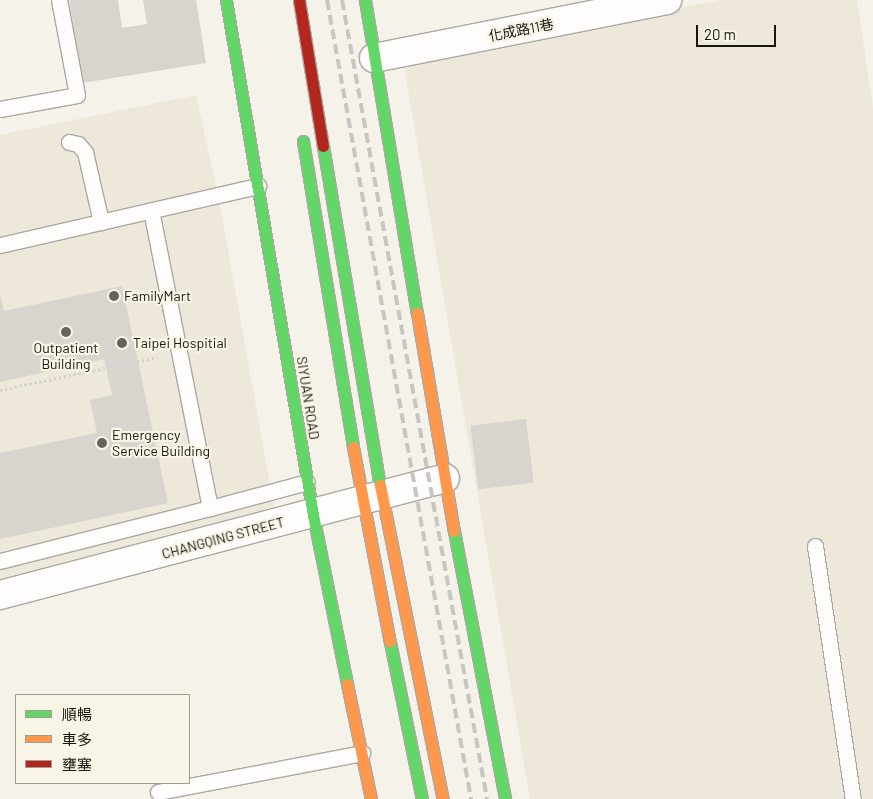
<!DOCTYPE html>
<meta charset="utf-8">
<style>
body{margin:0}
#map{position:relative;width:873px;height:799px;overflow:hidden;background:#f5f2ea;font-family:Barlow,"Noto Sans TC",sans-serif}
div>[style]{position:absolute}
.built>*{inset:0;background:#ede8d9}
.building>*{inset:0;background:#d8d5cf;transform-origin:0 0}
.path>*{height:3px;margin-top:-1.5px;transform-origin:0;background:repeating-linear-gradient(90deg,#d4d3d1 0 2.5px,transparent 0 5px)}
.roads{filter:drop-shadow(1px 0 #aba8a2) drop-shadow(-1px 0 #aba8a2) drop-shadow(0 1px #aba8a2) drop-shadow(0 -1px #aba8a2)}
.lane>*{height:15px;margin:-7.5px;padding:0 7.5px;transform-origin:7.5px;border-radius:7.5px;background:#fefdfc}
.street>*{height:28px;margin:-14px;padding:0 14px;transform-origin:14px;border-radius:14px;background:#fefdfc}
.fast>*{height:11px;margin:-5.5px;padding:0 5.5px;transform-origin:5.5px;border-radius:5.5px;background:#63d668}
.slow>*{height:11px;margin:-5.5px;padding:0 5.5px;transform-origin:5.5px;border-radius:5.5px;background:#ff974d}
.jam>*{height:11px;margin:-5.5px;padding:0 5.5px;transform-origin:5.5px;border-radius:5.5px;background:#b3261e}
.rail>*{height:4px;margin-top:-2px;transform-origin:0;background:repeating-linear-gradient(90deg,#c7c6c4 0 10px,transparent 0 15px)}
.dots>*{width:14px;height:14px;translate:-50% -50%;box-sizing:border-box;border:2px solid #f9f5e6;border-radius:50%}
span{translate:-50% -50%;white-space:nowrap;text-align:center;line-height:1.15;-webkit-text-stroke:4.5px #f9f5e6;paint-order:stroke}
.street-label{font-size:14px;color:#171611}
.poi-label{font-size:14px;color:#171611}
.left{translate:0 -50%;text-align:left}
.legend{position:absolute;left:15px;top:694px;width:175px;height:90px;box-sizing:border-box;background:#f9f5e6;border:1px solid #9f9c91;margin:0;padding:6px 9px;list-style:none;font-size:15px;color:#171611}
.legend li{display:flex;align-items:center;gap:10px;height:25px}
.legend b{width:25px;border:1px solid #9f9c91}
.scale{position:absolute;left:696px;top:25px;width:80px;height:22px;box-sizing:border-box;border:2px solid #171611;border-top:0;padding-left:6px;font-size:15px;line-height:18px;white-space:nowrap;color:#171611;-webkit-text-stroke:4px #f9f5e6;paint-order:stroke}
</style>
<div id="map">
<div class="built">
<div style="clip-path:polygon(720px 0,857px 0,873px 108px,873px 799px,530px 799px,403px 61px)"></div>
<div style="clip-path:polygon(196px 95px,218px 194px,274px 507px,0 579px,0 135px)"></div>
</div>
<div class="building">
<div style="clip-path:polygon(69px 0,118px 0,122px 28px,147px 24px,143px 0,196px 0,206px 63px,82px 83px)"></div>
<div style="clip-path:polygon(122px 286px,168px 503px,0 539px,0 453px,97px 433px,90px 400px,112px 395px,104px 359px,0 382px,0 294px,4px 311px)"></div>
<div style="left:526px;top:419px;width:64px;height:56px;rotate:83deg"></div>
</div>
<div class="path">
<div style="left:0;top:390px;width:161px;rotate:-11.8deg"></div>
</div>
<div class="roads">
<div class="lane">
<div style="left:0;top:109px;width:78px;rotate:-10.3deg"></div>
<div style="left:77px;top:95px;width:97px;rotate:-100.7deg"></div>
<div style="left:69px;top:142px;width:9px;rotate:13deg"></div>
<div style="left:78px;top:144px;width:11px;rotate:49deg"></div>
<div style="left:85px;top:152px;width:72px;rotate:77.1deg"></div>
<div style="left:0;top:245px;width:265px;rotate:-12.9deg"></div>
<div style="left:210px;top:508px;width:100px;rotate:-15deg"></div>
<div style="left:815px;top:546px;width:256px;rotate:81.5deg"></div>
<div style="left:0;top:561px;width:217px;rotate:-14.2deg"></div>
<div style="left:210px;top:508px;width:303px;rotate:-101.2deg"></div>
<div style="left:158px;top:792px;width:208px;rotate:-10.8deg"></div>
</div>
<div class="street">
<div style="left:374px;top:58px;width:299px;rotate:-11.2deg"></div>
<div style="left:0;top:595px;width:460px;rotate:-14.7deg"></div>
</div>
<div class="fast">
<div style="left:226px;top:0;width:522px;rotate:80.41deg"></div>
<div style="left:313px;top:515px;width:172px;rotate:78.6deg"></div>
<div style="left:365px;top:0;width:317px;rotate:80.6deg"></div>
<div style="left:303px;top:141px;width:310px;rotate:80.7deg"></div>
<div style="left:323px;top:146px;width:344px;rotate:80.5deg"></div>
<div style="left:454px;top:531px;width:273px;rotate:79.2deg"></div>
<div style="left:390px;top:642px;width:160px;rotate:78.5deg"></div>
</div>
<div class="slow">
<div style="left:417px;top:313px;width:221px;rotate:80.4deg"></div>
<div style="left:353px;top:447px;width:198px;rotate:79.3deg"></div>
<div style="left:380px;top:485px;width:320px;rotate:78.7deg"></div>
<div style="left:347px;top:684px;width:117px;rotate:78.2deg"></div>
</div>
<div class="jam">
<div style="left:299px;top:0;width:148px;rotate:80.7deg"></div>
</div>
</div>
<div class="rail">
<div style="left:327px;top:0;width:812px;rotate:79.78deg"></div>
<div style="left:342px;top:0;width:812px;rotate:79.71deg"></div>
</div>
<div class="dots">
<div style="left:114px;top:296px;background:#65635d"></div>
<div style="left:66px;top:332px;background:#65635d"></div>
<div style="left:122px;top:343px;background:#65635d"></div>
<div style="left:102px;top:443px;background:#65635d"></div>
</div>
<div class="street-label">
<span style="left:521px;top:30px;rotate:-11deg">化成路11巷</span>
<span style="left:308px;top:398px;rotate:81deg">SIYUAN ROAD</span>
<span style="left:223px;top:538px;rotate:-15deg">CHANGQING STREET</span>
</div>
<div class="poi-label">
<span class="left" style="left:124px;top:296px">FamilyMart</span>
<span class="left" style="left:133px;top:343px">Taipei Hospitial</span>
<span style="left:66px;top:356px">Outpatient<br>Building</span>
<span class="left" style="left:112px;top:443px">Emergency<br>Service Building</span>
</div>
<ul class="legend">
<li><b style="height:6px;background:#63d668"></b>順暢</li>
<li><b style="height:6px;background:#ff974d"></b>車多</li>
<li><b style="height:6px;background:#b3261e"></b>壅塞</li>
</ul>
<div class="scale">20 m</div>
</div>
